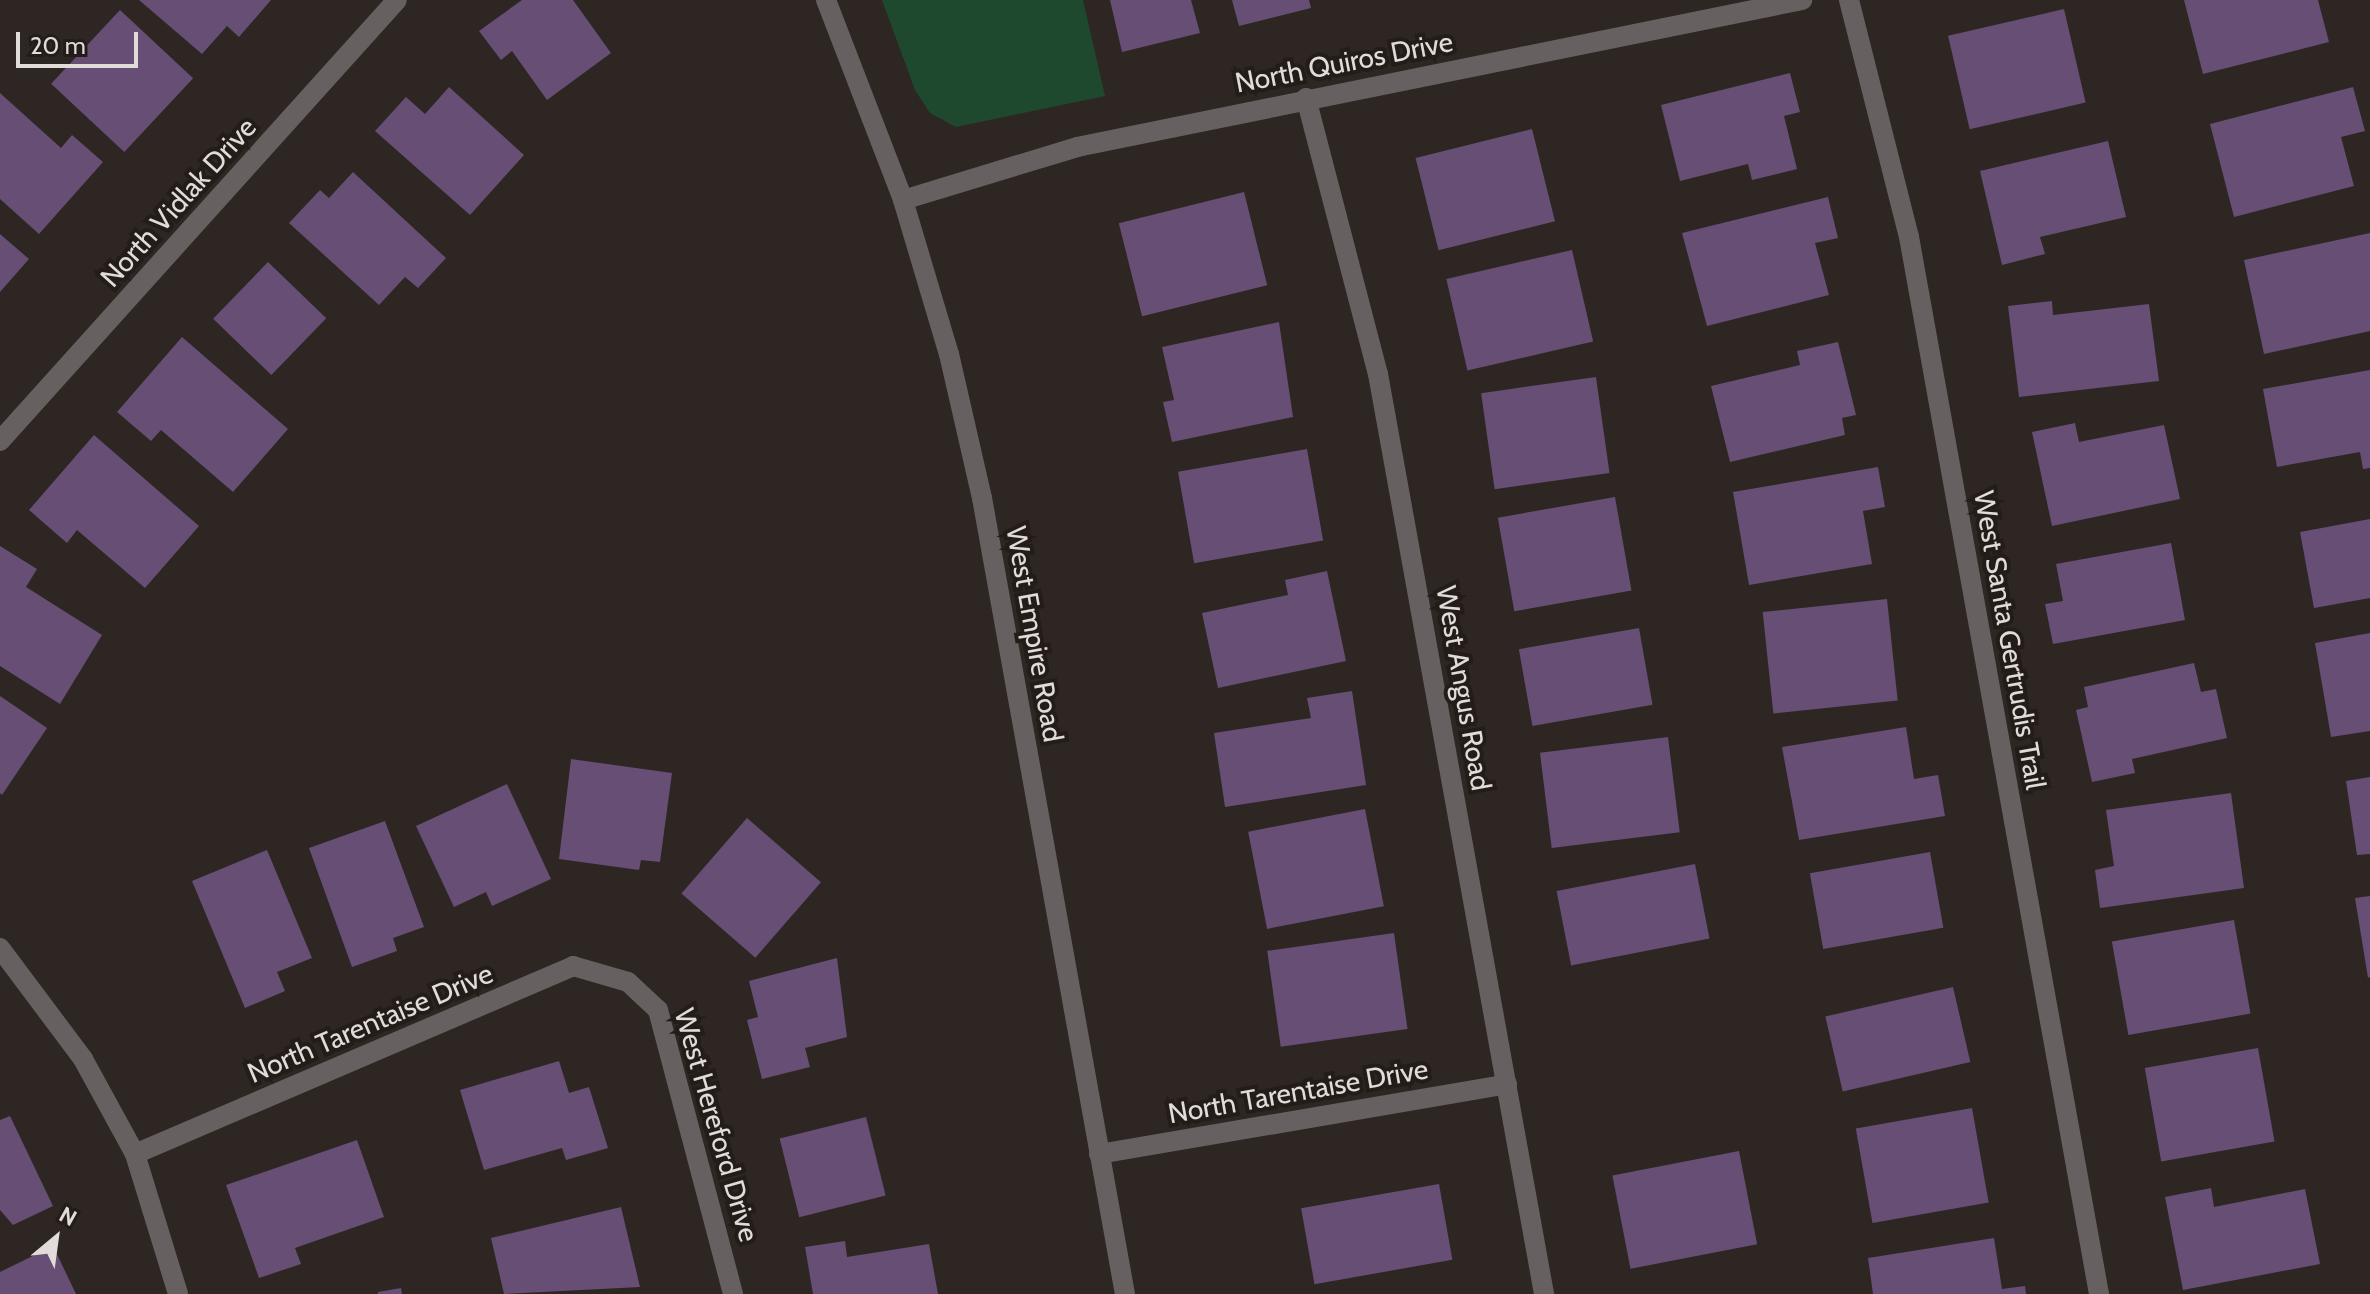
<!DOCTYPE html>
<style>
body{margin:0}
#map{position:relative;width:2370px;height:1294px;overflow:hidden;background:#2e2622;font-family:Cabin,sans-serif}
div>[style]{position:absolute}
.green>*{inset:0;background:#1f492f}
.building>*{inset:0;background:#664e75;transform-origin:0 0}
.minor>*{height:20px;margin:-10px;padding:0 10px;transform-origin:10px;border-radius:10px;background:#666160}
span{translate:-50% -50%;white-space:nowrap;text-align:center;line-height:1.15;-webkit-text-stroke:8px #241c18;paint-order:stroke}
.street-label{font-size:28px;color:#e1dcd9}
.north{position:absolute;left:16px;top:1198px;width:80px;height:80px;-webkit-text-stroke:6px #241c18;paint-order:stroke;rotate:29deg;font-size:22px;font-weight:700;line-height:32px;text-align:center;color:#e1dcd9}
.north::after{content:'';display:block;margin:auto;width:28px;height:36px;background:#e1dcd9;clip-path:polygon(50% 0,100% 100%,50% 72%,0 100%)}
.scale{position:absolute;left:16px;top:32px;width:122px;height:36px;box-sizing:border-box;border:4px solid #e1dcd9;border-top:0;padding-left:10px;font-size:24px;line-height:28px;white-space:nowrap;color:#e1dcd9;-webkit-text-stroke:6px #241c18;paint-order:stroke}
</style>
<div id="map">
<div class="green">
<div style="clip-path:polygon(882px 0,1083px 0,1105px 96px,956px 127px,930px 113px,915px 90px)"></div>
</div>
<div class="building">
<div style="clip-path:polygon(139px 0,271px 0,239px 37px,227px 26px,202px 54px)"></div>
<div style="clip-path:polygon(522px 0,573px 0,611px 53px,547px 100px,512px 51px,501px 60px,479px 31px)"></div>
<div style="clip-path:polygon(1110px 0,1191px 0,1200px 33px,1122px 52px)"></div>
<div style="clip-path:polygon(1232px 0,1309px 0,1311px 8px,1239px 26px)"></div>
<div style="clip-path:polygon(2184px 0,2318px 0,2329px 42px,2203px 74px)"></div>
<div style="left:2064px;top:9px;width:96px;height:119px;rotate:77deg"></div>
<div style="left:120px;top:10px;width:100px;height:101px;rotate:43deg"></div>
<div style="clip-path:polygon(1790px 73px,1800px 112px,1784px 116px,1797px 169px,1752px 180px,1748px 164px,1680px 181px,1661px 105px)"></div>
<div style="clip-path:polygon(449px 87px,524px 155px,470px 215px,375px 131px,406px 97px,425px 114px)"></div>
<div style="clip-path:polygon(2353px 87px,2365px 131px,2341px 137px,2354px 186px,2234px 217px,2210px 124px)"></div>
<div style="clip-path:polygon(0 93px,61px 148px,72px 135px,103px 162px,39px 234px,0 199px)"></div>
<div style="left:1532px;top:129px;width:95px;height:120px;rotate:76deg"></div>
<div style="clip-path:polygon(2108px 141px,2126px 217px,2040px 237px,2045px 254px,2002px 265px,1980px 171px)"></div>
<div style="clip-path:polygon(353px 172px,446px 258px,418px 288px,405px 277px,379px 305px,289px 223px,320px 190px,329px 198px)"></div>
<div style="left:1244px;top:192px;width:96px;height:129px;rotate:76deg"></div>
<div style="clip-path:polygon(1828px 197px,1838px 238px,1815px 243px,1829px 295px,1707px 326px,1682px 233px)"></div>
<div style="clip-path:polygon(2370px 233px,2370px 331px,2264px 354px,2244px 260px)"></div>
<div style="clip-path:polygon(0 234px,29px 259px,0 292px)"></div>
<div style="left:1572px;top:250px;width:94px;height:129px;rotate:77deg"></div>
<div style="left:268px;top:262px;width:81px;height:79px;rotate:44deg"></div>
<div style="clip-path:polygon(2052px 301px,2053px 315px,2149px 304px,2159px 381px,2019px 397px,2008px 306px)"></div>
<div style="clip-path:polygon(1279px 322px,1293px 417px,1172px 442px,1163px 402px,1174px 400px,1162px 347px)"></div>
<div style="clip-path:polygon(182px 337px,288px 429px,233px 492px,161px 430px,151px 441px,117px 412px)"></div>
<div style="clip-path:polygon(1838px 342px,1856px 415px,1842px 418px,1845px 435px,1730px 462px,1711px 386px,1800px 365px,1797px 351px)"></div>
<div style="clip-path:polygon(2370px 370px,2370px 468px,2363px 469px,2360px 452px,2277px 467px,2263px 389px)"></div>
<div style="left:1596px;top:377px;width:97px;height:116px;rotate:82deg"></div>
<div style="clip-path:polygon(2075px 423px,2079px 442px,2164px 425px,2180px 499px,2052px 526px,2032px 432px)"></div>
<div style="clip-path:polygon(94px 435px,199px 526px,145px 588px,77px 530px,67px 543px,29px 510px)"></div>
<div style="left:1307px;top:449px;width:93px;height:131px;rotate:80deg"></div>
<div style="clip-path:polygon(1878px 467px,1885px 507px,1863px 511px,1872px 564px,1749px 585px,1733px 492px)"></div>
<div style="left:1615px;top:497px;width:95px;height:119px;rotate:80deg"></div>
<div style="clip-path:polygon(2370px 519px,2370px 598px,2314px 608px,2300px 532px)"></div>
<div style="clip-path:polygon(2171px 543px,2185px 620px,2053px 644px,2045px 604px,2063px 601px,2056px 564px)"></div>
<div style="clip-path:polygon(0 546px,37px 569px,26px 587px,102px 635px,60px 704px,0 666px)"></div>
<div style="clip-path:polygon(1327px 571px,1346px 661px,1218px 688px,1202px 613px,1288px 595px,1285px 580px)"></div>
<div style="left:1887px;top:599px;width:102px;height:125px;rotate:84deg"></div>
<div style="left:1639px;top:628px;width:78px;height:122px;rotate:80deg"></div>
<div style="clip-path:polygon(2370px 633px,2370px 731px,2331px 737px,2315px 643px)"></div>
<div style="clip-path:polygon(2194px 663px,2201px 692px,2216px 689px,2227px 738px,2132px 759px,2135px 773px,2092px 782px,2076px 710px,2088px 707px,2084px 687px)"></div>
<div style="clip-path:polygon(1352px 691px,1366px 785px,1225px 807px,1214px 733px,1311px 718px,1307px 698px)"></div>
<div style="clip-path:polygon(0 696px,47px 728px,2px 795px,0 793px)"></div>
<div style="clip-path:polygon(1906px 727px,1914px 779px,1938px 775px,1945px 816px,1799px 840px,1782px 747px)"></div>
<div style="left:1668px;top:737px;width:96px;height:129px;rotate:83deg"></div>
<div style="clip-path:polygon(571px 759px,672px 773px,660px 862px,641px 860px,639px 870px,559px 859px)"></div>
<div style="clip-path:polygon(2370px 777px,2370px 854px,2357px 855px,2346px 781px)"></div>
<div style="clip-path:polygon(507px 784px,551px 879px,492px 906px,486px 892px,454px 907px,416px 826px)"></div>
<div style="clip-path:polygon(2231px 793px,2244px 888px,2100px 908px,2095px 870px,2114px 866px,2106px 810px)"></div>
<div style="left:1365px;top:809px;width:99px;height:119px;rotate:79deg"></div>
<div style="left:747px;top:818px;width:98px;height:100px;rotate:41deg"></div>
<div style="clip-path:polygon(385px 821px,424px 927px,393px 938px,397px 951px,352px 967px,309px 848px)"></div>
<div style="clip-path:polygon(267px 850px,312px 958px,277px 972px,285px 991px,245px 1008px,192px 881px)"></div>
<div style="left:1930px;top:852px;width:77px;height:122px;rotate:80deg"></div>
<div style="left:1695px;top:864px;width:76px;height:141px;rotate:79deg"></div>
<div style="clip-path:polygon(2370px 896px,2370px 977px,2368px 978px,2355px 898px)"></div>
<div style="left:2234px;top:920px;width:95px;height:124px;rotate:80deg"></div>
<div style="left:1394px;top:933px;width:97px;height:128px;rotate:82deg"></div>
<div style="clip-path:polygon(837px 958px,847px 1037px,805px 1048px,810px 1067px,762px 1079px,747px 1020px,758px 1017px,749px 981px)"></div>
<div style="left:1953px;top:987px;width:77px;height:131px;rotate:77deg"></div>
<div style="left:2258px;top:1048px;width:95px;height:115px;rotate:80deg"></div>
<div style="clip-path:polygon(559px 1061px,569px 1093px,589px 1087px,608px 1148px,566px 1160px,562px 1148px,484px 1170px,460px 1090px)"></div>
<div style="left:1972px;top:1108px;width:96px;height:118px;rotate:80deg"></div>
<div style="clip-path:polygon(10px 1116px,53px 1206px,13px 1225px,0 1210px,0 1120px)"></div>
<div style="left:866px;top:1117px;width:81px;height:89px;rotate:76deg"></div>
<div style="clip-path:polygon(357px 1140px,384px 1217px,295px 1248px,301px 1264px,259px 1278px,226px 1185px)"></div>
<div style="left:1739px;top:1151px;width:95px;height:129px;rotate:79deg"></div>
<div style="left:1439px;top:1184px;width:77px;height:140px;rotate:80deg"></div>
<div style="clip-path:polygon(2211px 1188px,2214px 1207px,2305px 1189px,2320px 1264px,2183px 1290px,2165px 1197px)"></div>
<div style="clip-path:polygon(621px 1207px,640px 1287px,504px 1294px,491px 1238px)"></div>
<div style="clip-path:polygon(1994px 1238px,2002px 1289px,2025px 1286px,2026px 1294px,1873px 1294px,1868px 1258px)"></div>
<div style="clip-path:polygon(845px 1241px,847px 1257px,929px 1244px,938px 1294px,813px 1294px,805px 1247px)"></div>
<div style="clip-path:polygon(53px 1246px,76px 1294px,0 1294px,0 1272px)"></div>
<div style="clip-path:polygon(401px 1288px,402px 1294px,378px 1294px,378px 1292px)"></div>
</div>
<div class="minor">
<div style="left:826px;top:0;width:214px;rotate:68.9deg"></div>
<div style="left:903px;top:200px;width:161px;rotate:73.4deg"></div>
<div style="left:949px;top:354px;width:148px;rotate:77.1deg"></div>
<div style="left:982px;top:498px;width:809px;rotate:79.82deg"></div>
<div style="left:1849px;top:0;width:244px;rotate:75.8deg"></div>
<div style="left:1909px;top:237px;width:1074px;rotate:79.81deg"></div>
<div style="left:1306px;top:98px;width:285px;rotate:75.4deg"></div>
<div style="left:1378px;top:374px;width:935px;rotate:79.77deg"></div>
<div style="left:903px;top:200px;width:182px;rotate:-16.9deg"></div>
<div style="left:1077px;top:147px;width:740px;rotate:-11.46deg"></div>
<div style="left:0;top:441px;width:593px;rotate:-48.01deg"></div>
<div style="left:0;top:948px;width:139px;rotate:53.2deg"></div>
<div style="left:83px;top:1059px;width:108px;rotate:61.3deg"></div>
<div style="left:135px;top:1154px;width:146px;rotate:72.9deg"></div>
<div style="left:135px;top:1154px;width:477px;rotate:-23.2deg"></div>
<div style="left:573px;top:966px;width:57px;rotate:16.2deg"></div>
<div style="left:628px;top:982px;width:41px;rotate:43deg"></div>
<div style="left:658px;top:1010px;width:294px;rotate:75.2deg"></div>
<div style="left:1099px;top:1154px;width:414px;rotate:-9.7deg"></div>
</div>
<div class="street-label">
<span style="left:1344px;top:62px;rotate:-11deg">North Quiros Drive</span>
<span style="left:178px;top:202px;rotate:-48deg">North Vidlak Drive</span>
<span style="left:1035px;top:634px;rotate:80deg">West Empire Road</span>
<span style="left:2010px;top:640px;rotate:80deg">West Santa Gertrudis Trail</span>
<span style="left:1464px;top:688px;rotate:80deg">West Angus Road</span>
<span style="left:370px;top:1023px;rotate:-23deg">North Tarentaise Drive</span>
<span style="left:1298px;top:1091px;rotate:-10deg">North Tarentaise Drive</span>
<span style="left:717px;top:1125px;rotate:74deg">West Hereford Drive</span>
</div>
<div class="north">N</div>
<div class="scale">20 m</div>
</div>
